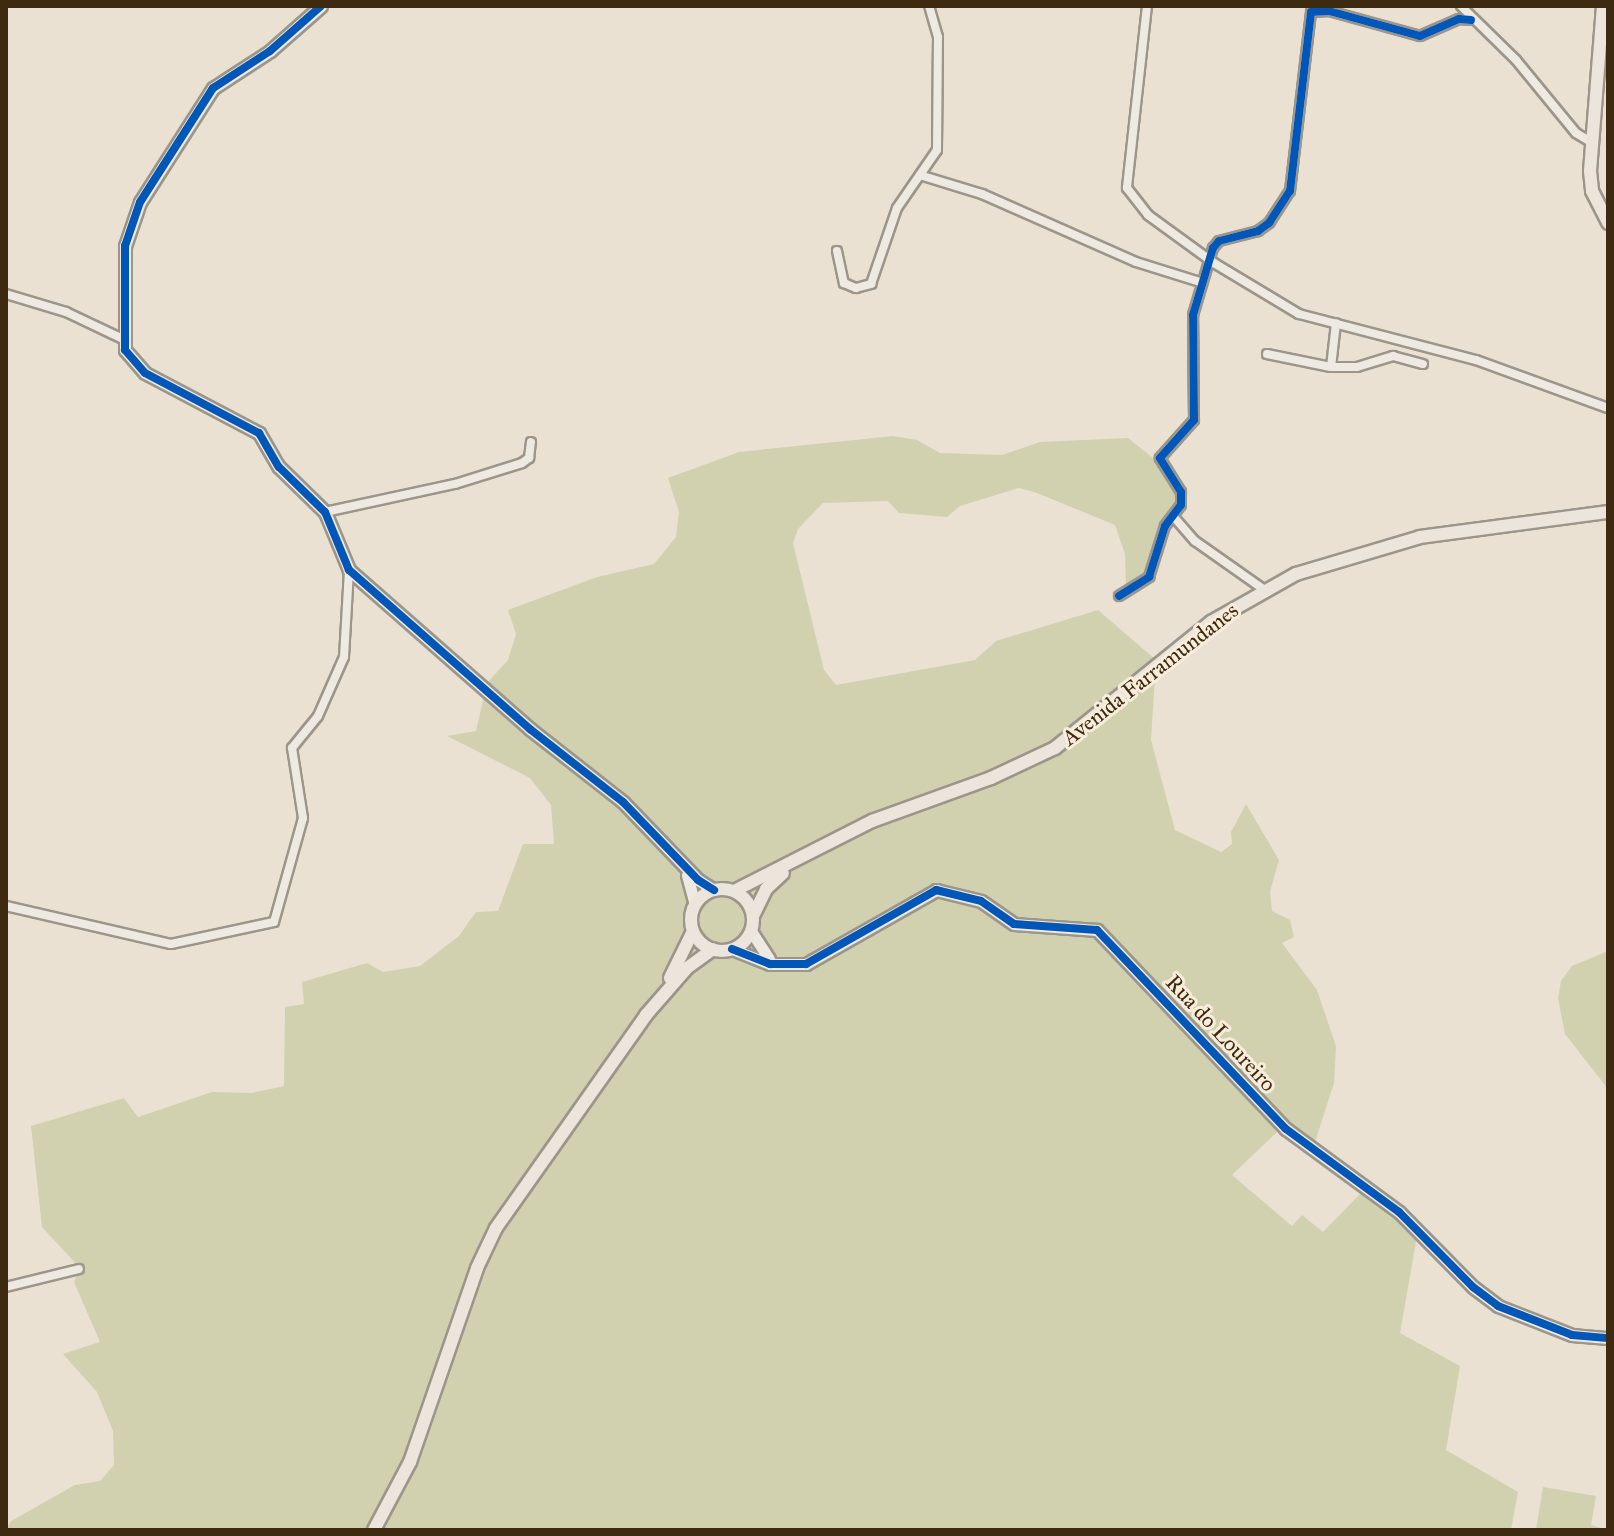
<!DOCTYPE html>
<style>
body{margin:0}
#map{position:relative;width:1614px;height:1536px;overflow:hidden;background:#eae1d2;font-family:"IM FELL Great Primer",serif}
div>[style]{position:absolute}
.green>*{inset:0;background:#d1d1b0}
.roads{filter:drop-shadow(2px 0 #9c9589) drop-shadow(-2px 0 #9c9589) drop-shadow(0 2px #9c9589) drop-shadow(0 -2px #9c9589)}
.street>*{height:8px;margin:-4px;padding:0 4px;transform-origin:4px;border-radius:4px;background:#eeeae1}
.secondary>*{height:11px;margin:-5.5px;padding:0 5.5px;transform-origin:5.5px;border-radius:5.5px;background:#eeeae1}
.primary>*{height:12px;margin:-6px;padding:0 6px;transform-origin:6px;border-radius:6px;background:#ebe5dc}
.primary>.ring{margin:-6px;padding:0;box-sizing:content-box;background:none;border:12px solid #ebe5dc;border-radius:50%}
.cycleway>*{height:8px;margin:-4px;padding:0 4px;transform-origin:4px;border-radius:4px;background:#0057b8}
span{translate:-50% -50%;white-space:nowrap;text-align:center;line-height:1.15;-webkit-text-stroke:6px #f8eddb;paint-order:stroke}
.street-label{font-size:22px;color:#3d2a11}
.frame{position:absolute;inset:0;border:8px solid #3d2a11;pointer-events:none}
</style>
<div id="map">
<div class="green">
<div style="clip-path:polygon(893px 436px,917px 440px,940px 453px,1002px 455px,1040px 442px,1128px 438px,1153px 458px,1176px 490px,1178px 507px,1147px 576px,1126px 587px,1125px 554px,1115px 525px,1037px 493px,1019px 488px,960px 506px,947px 517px,899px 513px,888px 501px,823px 503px,798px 529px,793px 543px,824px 670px,836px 685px,975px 660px,996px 641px,1098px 610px,1156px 660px,1151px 740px,1175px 830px,1221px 852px,1232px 844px,1231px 832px,1246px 804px,1279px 860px,1270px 892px,1272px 911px,1290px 920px,1294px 937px,1282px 943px,1317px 990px,1336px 1046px,1334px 1083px,1315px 1142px,1277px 1132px,1232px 1175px,1292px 1226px,1302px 1215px,1323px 1232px,1363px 1191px,1417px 1236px,1400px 1333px,1460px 1366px,1446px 1450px,1518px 1492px,1511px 1530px,6px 1530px,11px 1521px,75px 1485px,100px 1481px,114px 1465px,113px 1431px,97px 1392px,63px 1354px,100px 1342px,74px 1282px,80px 1268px,42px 1227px,31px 1126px,124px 1098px,138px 1117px,212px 1092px,252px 1093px,284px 1086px,285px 1007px,304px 1004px,302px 982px,367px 963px,383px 972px,420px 966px,459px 936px,476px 912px,498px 911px,523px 844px,554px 844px,551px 805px,530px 778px,447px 736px,476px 731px,487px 683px,508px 660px,516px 634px,508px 610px,597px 577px,654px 564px,676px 537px,679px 512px,668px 478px,739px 452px)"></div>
<div style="clip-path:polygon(1608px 951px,1608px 1089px,1565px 1034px,1558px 998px,1561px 981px,1572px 966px)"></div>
<div style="clip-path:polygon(1543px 1487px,1596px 1496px,1591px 1525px,1608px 1530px,1536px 1530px)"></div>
</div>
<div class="roads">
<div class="street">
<div style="left:1147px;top:6px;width:183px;rotate:96.3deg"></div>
<div style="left:1127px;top:188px;width:34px;rotate:52deg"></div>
<div style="left:1148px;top:215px;width:82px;rotate:36deg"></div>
<div style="left:1214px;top:263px;width:99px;rotate:31deg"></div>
<div style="left:1299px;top:314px;width:183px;rotate:14.6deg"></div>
<div style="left:1476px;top:360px;width:140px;rotate:20deg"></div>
<div style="left:1461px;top:6px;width:77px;rotate:44.5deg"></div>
<div style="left:1516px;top:60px;width:94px;rotate:50.6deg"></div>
<div style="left:1576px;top:133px;width:17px;rotate:31deg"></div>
<div style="left:923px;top:176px;width:62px;rotate:17deg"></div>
<div style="left:982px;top:194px;width:168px;rotate:23.8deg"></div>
<div style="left:1136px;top:262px;width:67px;rotate:17.4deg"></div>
<div style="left:837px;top:251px;width:33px;rotate:78deg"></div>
<div style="left:844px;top:283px;width:13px;rotate:23deg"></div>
<div style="left:856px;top:288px;width:16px;rotate:-15deg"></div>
<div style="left:871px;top:284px;width:80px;rotate:-71.1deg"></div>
<div style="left:897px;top:208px;width:70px;rotate:-55.4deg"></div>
<div style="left:937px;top:150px;width:113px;rotate:-89.5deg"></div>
<div style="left:938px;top:37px;width:32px;rotate:-106deg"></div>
<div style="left:6px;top:294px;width:63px;rotate:16.7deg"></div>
<div style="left:66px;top:312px;width:65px;rotate:25.4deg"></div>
<div style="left:1267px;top:354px;width:65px;rotate:11.5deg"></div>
<div style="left:1331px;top:367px;width:26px"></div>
<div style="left:1357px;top:367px;width:38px;rotate:-17deg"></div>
<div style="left:1393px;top:356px;width:31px;rotate:15deg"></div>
<div style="left:1331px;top:367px;width:44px;rotate:-83.5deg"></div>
<div style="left:325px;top:512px;width:133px;rotate:-12.2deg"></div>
<div style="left:455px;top:484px;width:70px;rotate:-17.4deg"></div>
<div style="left:522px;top:463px;width:9px;rotate:-36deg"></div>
<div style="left:529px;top:458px;width:16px;rotate:-83deg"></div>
<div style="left:1173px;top:516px;width:33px;rotate:49deg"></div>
<div style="left:1195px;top:541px;width:83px;rotate:35.2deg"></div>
<div style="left:1119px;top:596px;width:36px;rotate:-32deg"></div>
<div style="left:1149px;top:577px;width:53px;rotate:-72.6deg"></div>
<div style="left:1165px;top:526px;width:26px;rotate:-53deg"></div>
<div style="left:1181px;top:505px;width:13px;rotate:-90deg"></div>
<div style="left:1181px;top:492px;width:40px;rotate:-122deg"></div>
<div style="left:1160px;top:458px;width:51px;rotate:-48.2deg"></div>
<div style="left:1194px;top:420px;width:105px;rotate:-90.5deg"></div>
<div style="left:1193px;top:315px;width:70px;rotate:-73.4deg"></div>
<div style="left:1213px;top:248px;width:9px;rotate:-49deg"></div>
<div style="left:1219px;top:241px;width:40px;rotate:-14.4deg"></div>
<div style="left:1258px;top:231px;width:14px;rotate:-36deg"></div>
<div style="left:1269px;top:223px;width:38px;rotate:-57deg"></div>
<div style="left:1290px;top:191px;width:180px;rotate:-83.3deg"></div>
<div style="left:1311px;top:12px;width:18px;rotate:-3deg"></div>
<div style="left:1329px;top:11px;width:94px;rotate:15.4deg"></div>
<div style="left:1420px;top:36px;width:43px;rotate:-23.6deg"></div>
<div style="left:1459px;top:19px;width:12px;rotate:5deg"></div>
<div style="left:6px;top:906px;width:169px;rotate:13deg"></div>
<div style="left:171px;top:944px;width:105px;rotate:-12.1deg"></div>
<div style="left:274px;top:922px;width:108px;rotate:-74.4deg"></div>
<div style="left:303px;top:818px;width:71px;rotate:-98.9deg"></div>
<div style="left:292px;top:748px;width:41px;rotate:-50.9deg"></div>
<div style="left:318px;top:716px;width:64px;rotate:-66.2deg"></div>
<div style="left:344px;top:657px;width:87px;rotate:-86.7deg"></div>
<div style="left:6px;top:1287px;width:75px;rotate:-13.9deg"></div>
</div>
<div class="secondary">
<div style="left:321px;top:6px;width:68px;rotate:138.6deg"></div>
<div style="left:270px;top:51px;width:68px;rotate:147deg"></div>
<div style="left:213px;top:88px;width:135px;rotate:122.6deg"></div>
<div style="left:140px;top:202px;width:46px;rotate:108.8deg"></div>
<div style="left:125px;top:246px;width:104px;rotate:90deg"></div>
<div style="left:125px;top:350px;width:30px;rotate:49deg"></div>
<div style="left:145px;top:373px;width:129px;rotate:27.8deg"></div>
<div style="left:259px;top:433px;width:39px;rotate:60deg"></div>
<div style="left:279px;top:467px;width:64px;rotate:44.4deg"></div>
<div style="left:325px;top:512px;width:63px;rotate:67.5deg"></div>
<div style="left:349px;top:570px;width:241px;rotate:41.3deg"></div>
<div style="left:530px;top:729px;width:118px;rotate:38.1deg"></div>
<div style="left:623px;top:802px;width:108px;rotate:46.1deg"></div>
<div style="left:698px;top:880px;width:19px;rotate:32deg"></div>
<div style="left:687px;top:875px;width:30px;rotate:75deg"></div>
<div style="left:751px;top:931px;width:33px;rotate:57deg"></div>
<div style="left:732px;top:949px;width:41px;rotate:21.5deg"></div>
<div style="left:770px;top:964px;width:36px"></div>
<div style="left:806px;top:964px;width:150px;rotate:-29.6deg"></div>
<div style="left:936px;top:890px;width:46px;rotate:13.7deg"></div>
<div style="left:981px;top:901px;width:40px;rotate:34.9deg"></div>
<div style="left:1014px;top:924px;width:83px;rotate:4.1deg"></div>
<div style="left:1097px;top:930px;width:274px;rotate:46.5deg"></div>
<div style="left:1286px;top:1129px;width:140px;rotate:36.3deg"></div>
<div style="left:1399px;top:1212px;width:105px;rotate:45.4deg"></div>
<div style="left:1473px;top:1287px;width:31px;rotate:37deg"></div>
<div style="left:1498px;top:1306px;width:79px;rotate:21.4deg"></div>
<div style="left:1572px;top:1335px;width:36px;rotate:5deg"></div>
</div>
<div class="primary">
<div style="left:1603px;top:6px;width:166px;rotate:94.5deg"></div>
<div style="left:1590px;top:171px;width:20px;rotate:84deg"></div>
<div style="left:1592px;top:191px;width:36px;rotate:63deg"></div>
<div class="ring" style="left:691px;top:889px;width:50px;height:50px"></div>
<div style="left:734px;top:891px;width:155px;rotate:-26.9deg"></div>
<div style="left:872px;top:821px;width:127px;rotate:-19.9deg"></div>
<div style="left:991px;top:778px;width:71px;rotate:-25.1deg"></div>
<div style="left:1055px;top:748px;width:201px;rotate:-38.9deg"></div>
<div style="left:1211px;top:622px;width:98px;rotate:-29.5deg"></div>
<div style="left:1296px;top:574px;width:129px;rotate:-16.6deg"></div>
<div style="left:1420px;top:537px;width:190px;rotate:-7.6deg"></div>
<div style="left:753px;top:916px;width:30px;rotate:-64deg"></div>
<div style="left:766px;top:889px;width:23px;rotate:-43deg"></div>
<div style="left:670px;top:978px;width:52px;rotate:-63.9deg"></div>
<div style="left:374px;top:1530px;width:77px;rotate:-62.1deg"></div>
<div style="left:410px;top:1462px;width:205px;rotate:-70.9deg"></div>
<div style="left:477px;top:1268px;width:44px;rotate:-64.6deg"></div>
<div style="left:496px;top:1228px;width:261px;rotate:-54.8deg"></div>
<div style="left:646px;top:1015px;width:62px;rotate:-48.9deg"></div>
<div style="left:687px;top:968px;width:32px;rotate:-36deg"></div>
</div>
</div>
<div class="cycleway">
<div style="left:321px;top:6px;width:68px;rotate:138.6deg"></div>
<div style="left:270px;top:51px;width:68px;rotate:147deg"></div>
<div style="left:213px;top:88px;width:135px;rotate:122.6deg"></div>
<div style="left:140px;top:202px;width:46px;rotate:108.8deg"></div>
<div style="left:125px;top:246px;width:104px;rotate:90deg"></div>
<div style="left:125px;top:350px;width:30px;rotate:49deg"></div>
<div style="left:145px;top:373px;width:129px;rotate:27.8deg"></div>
<div style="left:259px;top:433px;width:39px;rotate:60deg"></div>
<div style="left:279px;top:467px;width:64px;rotate:44.4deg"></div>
<div style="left:325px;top:512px;width:63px;rotate:67.5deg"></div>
<div style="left:349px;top:570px;width:241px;rotate:41.3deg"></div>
<div style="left:530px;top:729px;width:118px;rotate:38.1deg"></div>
<div style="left:623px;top:802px;width:108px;rotate:46.1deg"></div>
<div style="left:698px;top:880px;width:19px;rotate:32deg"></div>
<div style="left:1119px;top:596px;width:36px;rotate:-32deg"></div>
<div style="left:1149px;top:577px;width:53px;rotate:-72.6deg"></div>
<div style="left:1165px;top:526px;width:26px;rotate:-53deg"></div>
<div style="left:1181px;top:505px;width:13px;rotate:-90deg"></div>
<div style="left:1181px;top:492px;width:40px;rotate:-122deg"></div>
<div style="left:1160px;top:458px;width:51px;rotate:-48.2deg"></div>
<div style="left:1194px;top:420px;width:105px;rotate:-90.5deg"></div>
<div style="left:1193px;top:315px;width:70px;rotate:-73.4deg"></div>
<div style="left:1213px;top:248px;width:9px;rotate:-49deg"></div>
<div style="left:1219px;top:241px;width:40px;rotate:-14.4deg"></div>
<div style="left:1258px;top:231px;width:14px;rotate:-36deg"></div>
<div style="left:1269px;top:223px;width:38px;rotate:-57deg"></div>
<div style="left:1290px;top:191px;width:180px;rotate:-83.3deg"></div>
<div style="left:1311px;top:12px;width:18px;rotate:-3deg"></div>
<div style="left:1329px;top:11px;width:94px;rotate:15.4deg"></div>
<div style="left:1420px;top:36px;width:43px;rotate:-23.6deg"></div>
<div style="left:1459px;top:19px;width:12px;rotate:5deg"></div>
<div style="left:732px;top:949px;width:41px;rotate:21.5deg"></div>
<div style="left:770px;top:964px;width:36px"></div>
<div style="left:806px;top:964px;width:150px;rotate:-29.6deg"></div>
<div style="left:936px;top:890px;width:46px;rotate:13.7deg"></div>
<div style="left:981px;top:901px;width:40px;rotate:34.9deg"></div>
<div style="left:1014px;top:924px;width:83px;rotate:4.1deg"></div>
<div style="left:1097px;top:930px;width:274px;rotate:46.5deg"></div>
<div style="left:1286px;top:1129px;width:140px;rotate:36.3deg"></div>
<div style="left:1399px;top:1212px;width:105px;rotate:45.4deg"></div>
<div style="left:1473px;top:1287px;width:31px;rotate:37deg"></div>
<div style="left:1498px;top:1306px;width:79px;rotate:21.4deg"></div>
<div style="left:1572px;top:1335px;width:36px;rotate:5deg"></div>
</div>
<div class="street-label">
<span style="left:1150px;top:674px;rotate:-38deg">Avenida Farramundanes</span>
<span style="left:1221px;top:1033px;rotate:47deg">Rua do Loureiro</span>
</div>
<div class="frame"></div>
</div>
